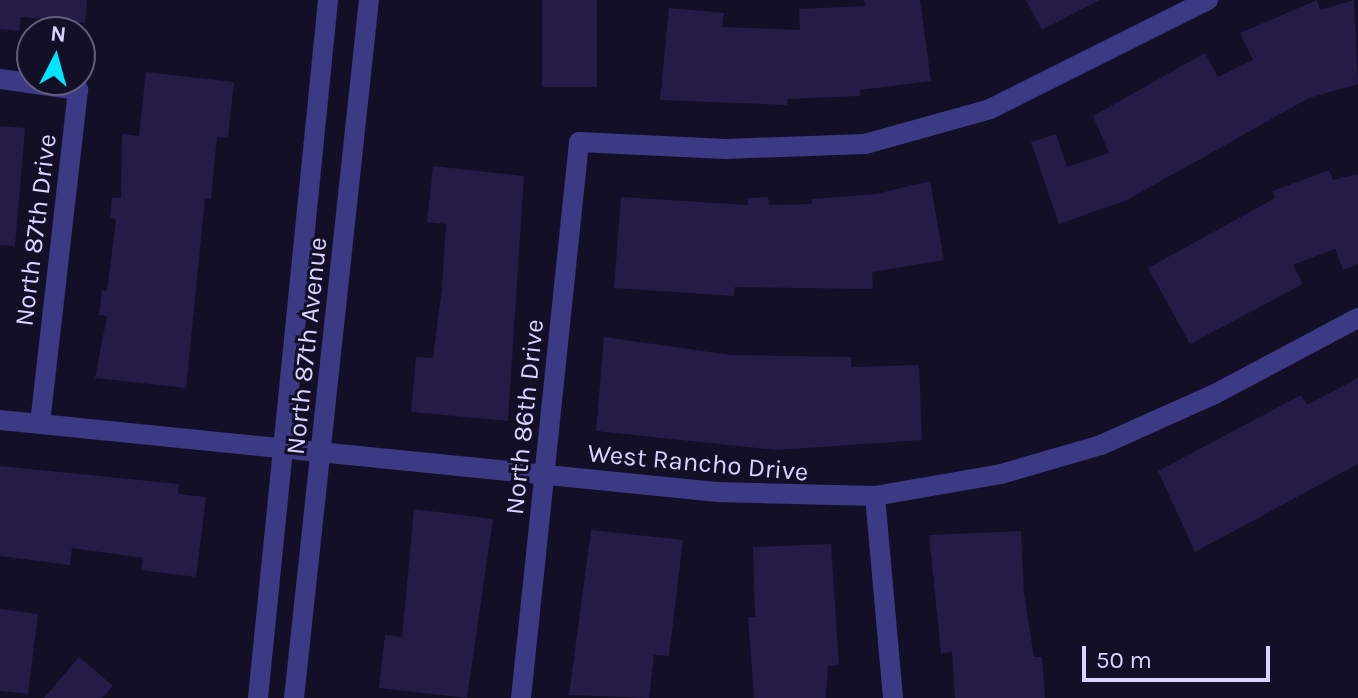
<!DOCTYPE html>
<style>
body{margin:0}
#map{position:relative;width:1358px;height:698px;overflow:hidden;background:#130f26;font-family:Karla,sans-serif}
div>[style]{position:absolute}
.building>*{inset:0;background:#241b47;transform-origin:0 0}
.minor>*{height:20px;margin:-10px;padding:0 10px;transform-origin:10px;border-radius:10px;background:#3d3a85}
.tertiary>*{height:20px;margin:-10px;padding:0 10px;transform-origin:10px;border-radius:10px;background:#3d3a85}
span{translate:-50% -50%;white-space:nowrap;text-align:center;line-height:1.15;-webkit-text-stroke:6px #130f26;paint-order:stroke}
.street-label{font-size:26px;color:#d9d4ff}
.north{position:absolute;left:16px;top:16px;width:80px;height:80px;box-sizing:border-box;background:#130f26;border:2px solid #625e7d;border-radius:50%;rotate:6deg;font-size:22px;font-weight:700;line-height:32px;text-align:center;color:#d9d4ff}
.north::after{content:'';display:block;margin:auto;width:28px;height:36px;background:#00e5ff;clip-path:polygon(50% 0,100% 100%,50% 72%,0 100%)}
.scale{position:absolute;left:1082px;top:646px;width:188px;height:36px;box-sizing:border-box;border:4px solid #d9d4ff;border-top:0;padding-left:10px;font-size:24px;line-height:28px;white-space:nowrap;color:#d9d4ff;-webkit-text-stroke:6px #130f26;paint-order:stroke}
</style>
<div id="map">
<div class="building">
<div style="clip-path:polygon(0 0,87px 0,85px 23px,21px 17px,19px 31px,0 29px)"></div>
<div style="left:542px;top:0;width:55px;height:87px"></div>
<div style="clip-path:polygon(864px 0,920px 0,931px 81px,860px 90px,860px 96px,788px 99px,787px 105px,660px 100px,669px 8px,724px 13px,722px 27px,800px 30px,799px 9px,865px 6px)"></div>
<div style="clip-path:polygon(1026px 0,1100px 0,1042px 30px)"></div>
<div style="clip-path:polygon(1317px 0,1320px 10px,1354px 0,1358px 84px,1309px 98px,1127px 200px,1059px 224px,1031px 142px,1056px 134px,1067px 167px,1109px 153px,1093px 116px,1205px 53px,1218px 77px,1253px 60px,1240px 33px)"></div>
<div style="clip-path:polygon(146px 72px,234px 82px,228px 138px,217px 137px,211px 199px,205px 199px,186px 388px,95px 378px,107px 316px,99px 315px,102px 290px,107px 291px,116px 219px,110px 218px,112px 198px,121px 198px,122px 134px,139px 136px)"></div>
<div style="clip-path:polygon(0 126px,25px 128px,15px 246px,0 245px)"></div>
<div style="clip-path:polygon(433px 166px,524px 176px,508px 421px,411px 412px,416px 357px,433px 358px,442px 288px,446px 224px,427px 222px)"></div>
<div style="clip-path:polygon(1329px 170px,1333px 180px,1358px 174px,1358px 264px,1343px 270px,1335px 249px,1293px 265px,1303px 284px,1190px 344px,1148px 268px,1275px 198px,1273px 191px)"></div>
<div style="clip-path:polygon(930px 181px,944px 260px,872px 272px,873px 289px,735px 287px,734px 296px,614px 288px,621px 197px,748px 205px,748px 198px,768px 197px,769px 205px,812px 204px,812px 199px,876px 194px)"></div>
<div style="clip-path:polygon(604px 337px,731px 355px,851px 357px,851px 367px,919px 365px,922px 440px,777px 450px,596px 431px)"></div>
<div style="clip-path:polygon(1358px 378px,1358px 464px,1195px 552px,1158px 471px,1301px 395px,1307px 405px)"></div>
<div style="clip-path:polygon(0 466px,179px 484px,178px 494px,206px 497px,196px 577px,141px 570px,143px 558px,72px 548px,70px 565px,0 556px)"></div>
<div style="clip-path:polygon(414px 509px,493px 519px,467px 698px,379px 688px,385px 635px,402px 637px)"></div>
<div style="clip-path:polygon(591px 530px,683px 540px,669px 656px,654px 655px,649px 698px,569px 695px)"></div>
<div style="clip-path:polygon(1021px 531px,1024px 594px,1034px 657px,1042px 657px,1045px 698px,955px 698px,952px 652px,941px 653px,929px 535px)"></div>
<div style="clip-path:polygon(831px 544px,839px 665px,828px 666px,826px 698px,754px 698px,748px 617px,755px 617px,753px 547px)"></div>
<div style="clip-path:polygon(0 609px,38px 614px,28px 694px,0 691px)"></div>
<div style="clip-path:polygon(79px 657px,113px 686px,102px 698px,44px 698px)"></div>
</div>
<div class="minor">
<div style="left:0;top:79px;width:79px;rotate:8deg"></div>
<div style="left:78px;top:90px;width:335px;rotate:96.5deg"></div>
<div style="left:0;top:420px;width:722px;rotate:5.73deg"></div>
<div style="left:718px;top:492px;width:157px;rotate:1.5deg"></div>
<div style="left:875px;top:496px;width:128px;rotate:-9.9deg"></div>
<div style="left:1001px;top:474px;width:104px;rotate:-16.2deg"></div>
<div style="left:1101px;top:445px;width:125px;rotate:-24.1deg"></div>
<div style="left:1215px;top:394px;width:162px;rotate:-28deg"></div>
<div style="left:875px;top:496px;width:203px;rotate:84.9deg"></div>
<div style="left:521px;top:698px;width:559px;rotate:-84.04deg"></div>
<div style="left:579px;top:142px;width:147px;rotate:2.7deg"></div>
<div style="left:726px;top:149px;width:139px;rotate:-2.1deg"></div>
<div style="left:865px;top:144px;width:130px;rotate:-15.6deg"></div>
<div style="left:990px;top:109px;width:244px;rotate:-26.6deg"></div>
</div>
<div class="tertiary">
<div style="left:258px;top:698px;width:702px;rotate:-84.27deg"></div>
<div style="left:294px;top:698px;width:702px;rotate:-83.87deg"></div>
</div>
<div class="street-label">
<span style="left:36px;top:230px;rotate:-83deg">North 87th Drive</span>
<span style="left:307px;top:346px;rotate:-84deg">North 87th Avenue</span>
<span style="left:525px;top:417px;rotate:-84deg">North 86th Drive</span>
<span style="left:698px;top:463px;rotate:5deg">West Rancho Drive</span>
</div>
<div class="north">N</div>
<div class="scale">50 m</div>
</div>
